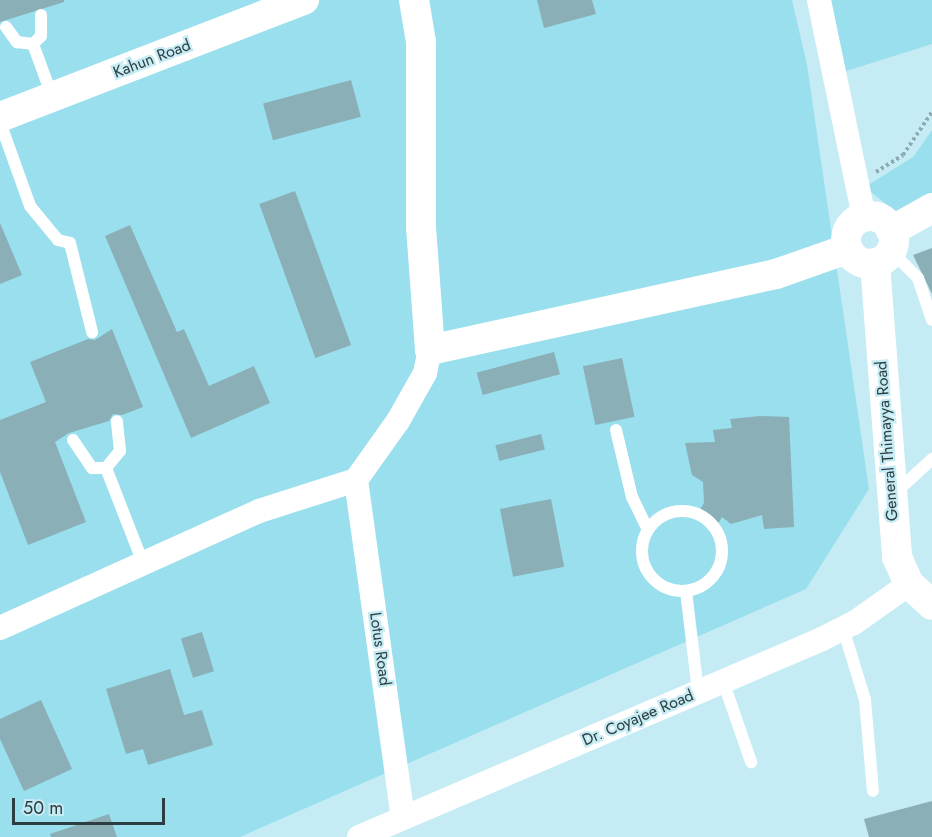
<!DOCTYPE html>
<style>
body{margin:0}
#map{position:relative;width:932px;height:837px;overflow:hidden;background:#c5ecf4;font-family:Jost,sans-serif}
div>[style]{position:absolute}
.green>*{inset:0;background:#99dfed}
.building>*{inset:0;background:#8aafb7;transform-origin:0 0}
.path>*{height:4px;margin-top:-2px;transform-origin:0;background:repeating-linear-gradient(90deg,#8dacb2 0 3px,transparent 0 6px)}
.service>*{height:12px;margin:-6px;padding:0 6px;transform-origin:6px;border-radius:6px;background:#fff}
.service>.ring{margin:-6px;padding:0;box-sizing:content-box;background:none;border:12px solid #fff;border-radius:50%}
.minor>*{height:24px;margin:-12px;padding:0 12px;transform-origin:12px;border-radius:12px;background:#fff}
.tertiary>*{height:30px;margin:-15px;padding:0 15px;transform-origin:15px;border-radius:15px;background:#fff}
.tertiary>.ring{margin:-15px;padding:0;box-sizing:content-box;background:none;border:30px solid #fff;border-radius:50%}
span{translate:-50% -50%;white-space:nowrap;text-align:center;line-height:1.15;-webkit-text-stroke:4.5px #c5ecf4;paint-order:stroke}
.street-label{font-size:16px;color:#2e3d41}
.scale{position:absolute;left:12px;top:798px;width:153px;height:27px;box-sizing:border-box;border:3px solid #2e3d41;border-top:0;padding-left:8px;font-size:18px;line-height:21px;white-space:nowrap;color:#2e3d41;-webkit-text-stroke:4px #c5ecf4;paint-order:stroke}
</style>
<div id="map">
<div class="green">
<div style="clip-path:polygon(0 0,792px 0,807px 65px,869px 489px,806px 589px,240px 837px,0 837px)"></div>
<div style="clip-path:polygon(827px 0,932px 0,932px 44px,843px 72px)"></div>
<div style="clip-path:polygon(932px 130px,932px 194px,897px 213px,865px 187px,913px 157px)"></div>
</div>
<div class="building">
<div style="clip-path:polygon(0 0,64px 0,64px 2px,0 22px)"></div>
<div style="clip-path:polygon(537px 0,592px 0,596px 14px,544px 28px)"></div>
<div style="left:351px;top:80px;width:38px;height:91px;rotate:75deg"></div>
<div style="left:295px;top:191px;width:164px;height:38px;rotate:70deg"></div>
<div style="clip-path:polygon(0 223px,22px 275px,0 284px)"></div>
<div style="clip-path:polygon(130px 225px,177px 332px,184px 329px,209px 386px,254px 366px,270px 403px,191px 438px,105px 236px)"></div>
<div style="clip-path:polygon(932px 248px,932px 294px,913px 255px)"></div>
<div style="clip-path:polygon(112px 329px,143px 407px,122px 415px,113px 414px,109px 421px,69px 433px,55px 442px,86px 522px,28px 545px,0 472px,0 420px,46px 402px,30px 362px,88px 339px,95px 340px)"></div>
<div style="left:554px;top:352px;width:23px;height:80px;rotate:75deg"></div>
<div style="left:622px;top:358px;width:60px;height:40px;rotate:78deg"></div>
<div style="clip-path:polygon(760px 416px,789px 417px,794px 527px,764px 529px,762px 515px,731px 524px,722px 517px,716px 527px,698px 513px,704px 503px,703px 482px,692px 475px,685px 443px,715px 442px,713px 430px,732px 428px,730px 419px)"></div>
<div style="left:541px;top:434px;width:16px;height:47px;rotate:76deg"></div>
<div style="left:551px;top:499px;width:69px;height:52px;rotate:79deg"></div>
<div style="left:202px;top:632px;width:41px;height:22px;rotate:73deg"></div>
<div style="clip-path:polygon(170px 669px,184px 715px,202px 710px,213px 745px,148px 765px,143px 749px,126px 754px,106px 689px)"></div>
<div style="clip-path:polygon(41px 700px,72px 769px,24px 791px,0 739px,0 719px)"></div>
<div style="clip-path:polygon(932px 801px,932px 837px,869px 837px,864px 819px)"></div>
<div style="clip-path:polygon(109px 814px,117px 837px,51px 837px,50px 834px)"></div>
</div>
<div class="path">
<div style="left:876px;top:172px;width:32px;rotate:-32deg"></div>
<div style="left:903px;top:155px;width:52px;rotate:-56deg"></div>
</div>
<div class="service">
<div style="left:6px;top:27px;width:19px;rotate:54deg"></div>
<div style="left:17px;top:42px;width:16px;rotate:7deg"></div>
<div style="left:33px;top:44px;width:11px;rotate:-45deg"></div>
<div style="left:41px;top:36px;width:21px;rotate:-90deg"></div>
<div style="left:33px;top:44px;width:55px;rotate:69.9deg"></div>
<div style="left:0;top:122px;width:89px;rotate:70.3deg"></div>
<div style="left:30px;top:206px;width:44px;rotate:50.5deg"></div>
<div style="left:58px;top:240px;width:12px;rotate:14deg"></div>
<div style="left:70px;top:243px;width:92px;rotate:76.1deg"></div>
<div style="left:891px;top:251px;width:38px;rotate:45deg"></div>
<div style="left:918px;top:278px;width:44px;rotate:71.6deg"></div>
<div style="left:616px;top:430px;width:69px;rotate:76.6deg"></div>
<div style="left:632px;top:497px;width:34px;rotate:64deg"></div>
<div style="left:73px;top:440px;width:34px;rotate:56deg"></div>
<div style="left:92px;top:468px;width:14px"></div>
<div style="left:106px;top:468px;width:22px;rotate:-51deg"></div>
<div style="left:120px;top:451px;width:30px;rotate:-96deg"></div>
<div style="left:106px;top:468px;width:102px;rotate:68.7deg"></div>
<div style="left:894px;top:494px;width:52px;rotate:-42.6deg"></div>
<div class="ring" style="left:642px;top:511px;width:68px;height:68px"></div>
<div style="left:686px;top:591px;width:102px;rotate:83.2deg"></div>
<div style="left:843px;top:628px;width:75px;rotate:73deg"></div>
<div style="left:865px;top:700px;width:91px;rotate:85deg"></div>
<div style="left:723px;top:681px;width:86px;rotate:70.9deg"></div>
</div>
<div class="minor">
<div style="left:819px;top:0;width:222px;rotate:78.3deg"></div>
<div style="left:356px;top:480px;width:341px;rotate:82.1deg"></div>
<div style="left:0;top:628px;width:284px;rotate:-24.3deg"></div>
<div style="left:259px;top:511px;width:102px;rotate:-17.7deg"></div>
<div style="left:356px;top:480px;width:72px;rotate:-54.6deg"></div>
<div style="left:398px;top:421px;width:55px;rotate:-60.6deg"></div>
<div style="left:425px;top:373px;width:24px;rotate:-78deg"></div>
<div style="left:359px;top:837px;width:504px;rotate:-23.15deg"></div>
<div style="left:822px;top:639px;width:36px;rotate:-27deg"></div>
<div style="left:854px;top:623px;width:67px;rotate:-35.3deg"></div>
</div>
<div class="tertiary">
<div style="left:414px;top:0;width:43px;rotate:80.5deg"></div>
<div style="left:421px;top:42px;width:185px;rotate:90deg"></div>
<div style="left:421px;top:227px;width:123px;rotate:85.8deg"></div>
<div style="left:430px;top:350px;width:354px;rotate:-12.4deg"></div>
<div style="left:776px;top:274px;width:75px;rotate:-19.4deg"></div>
<div style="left:0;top:117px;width:326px;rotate:-21.1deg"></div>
<div class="ring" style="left:846px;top:216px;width:18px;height:18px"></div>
<div style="left:891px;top:231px;width:47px;rotate:-29.3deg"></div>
<div style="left:875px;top:263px;width:295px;rotate:85.7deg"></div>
<div style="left:897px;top:557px;width:30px;rotate:66deg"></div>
<div style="left:909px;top:584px;width:31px;rotate:42deg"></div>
</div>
<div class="street-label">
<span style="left:152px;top:59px;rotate:-21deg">Kahun Road</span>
<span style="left:887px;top:441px;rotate:-94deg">General Thimayya Road</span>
<span style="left:380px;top:649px;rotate:82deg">Lotus Road</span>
<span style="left:638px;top:718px;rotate:-23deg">Dr. Coyajee Road</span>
</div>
<div class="scale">50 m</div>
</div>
